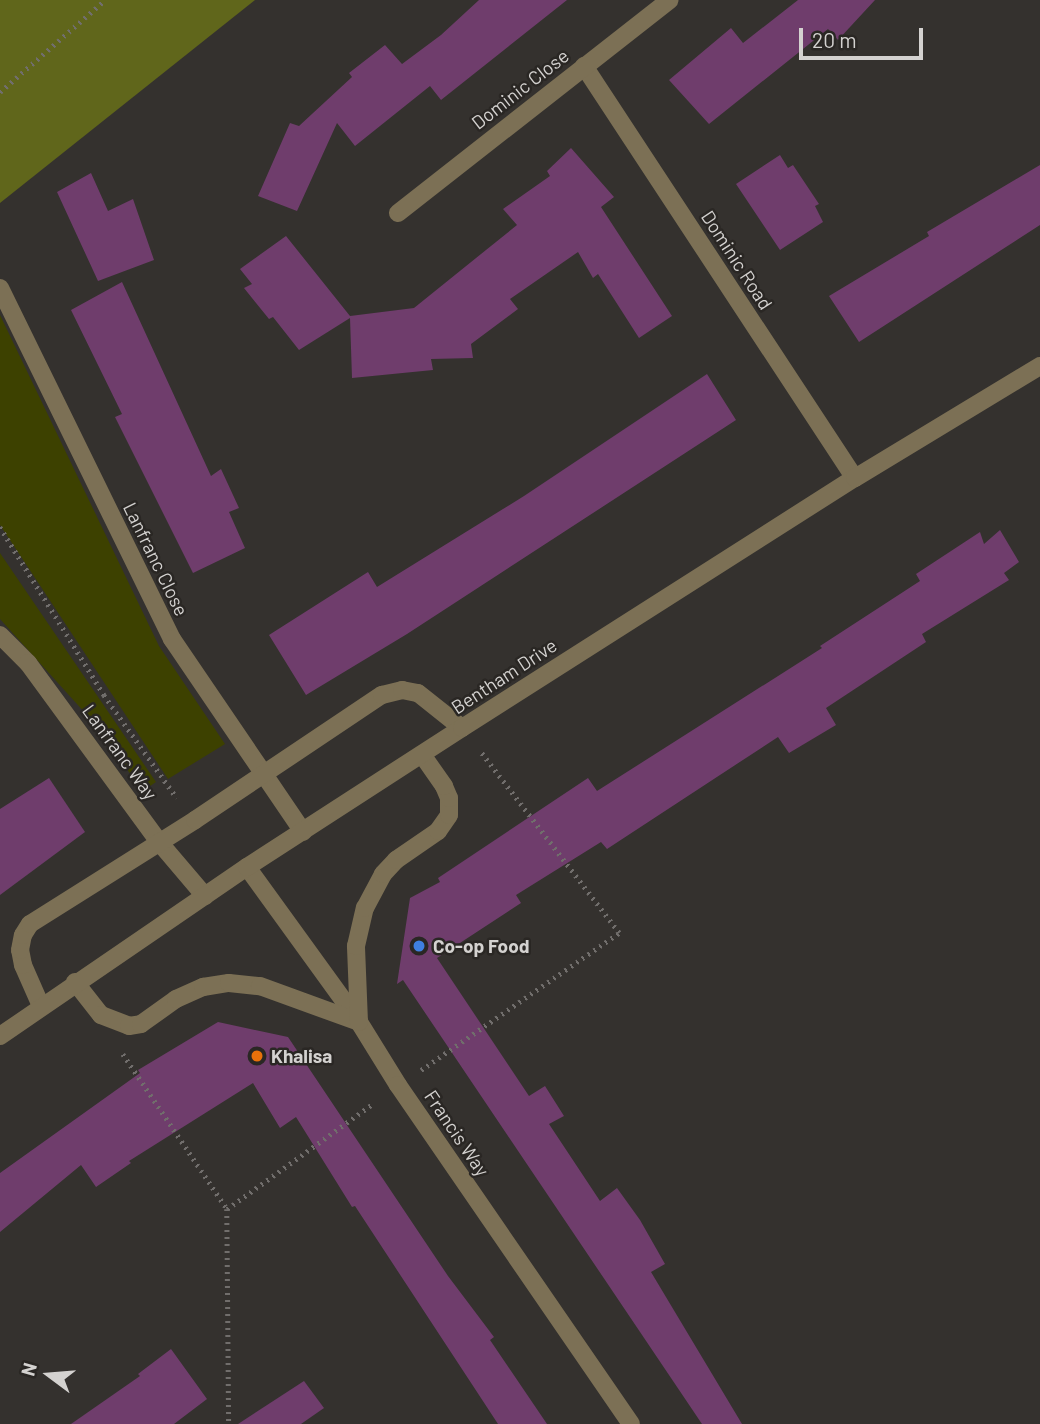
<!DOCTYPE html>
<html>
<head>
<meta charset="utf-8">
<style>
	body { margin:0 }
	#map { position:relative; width:1040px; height:1424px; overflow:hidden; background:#34312e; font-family:Barlow,sans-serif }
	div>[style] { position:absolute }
	.green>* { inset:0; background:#3d4100 }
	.forest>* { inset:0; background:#60661b }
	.building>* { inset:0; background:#6f3d6c }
	.path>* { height:4.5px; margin-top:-2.25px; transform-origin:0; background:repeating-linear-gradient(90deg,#716e6c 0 2px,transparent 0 7px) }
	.minor>* { height:18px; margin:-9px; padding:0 9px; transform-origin:9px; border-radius:9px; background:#7c7055 }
	.dots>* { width:19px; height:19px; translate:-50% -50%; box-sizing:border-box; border:4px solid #2a2724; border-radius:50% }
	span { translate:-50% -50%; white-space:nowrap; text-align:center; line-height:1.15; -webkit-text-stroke:5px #2a2724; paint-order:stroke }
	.street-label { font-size:19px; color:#d4d2d0 }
	.poi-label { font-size:19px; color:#d4d2d0; font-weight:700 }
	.left { translate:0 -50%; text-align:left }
	.north { position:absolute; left:14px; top:1340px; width:70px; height:70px; -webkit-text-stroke:5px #2a2724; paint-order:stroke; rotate:286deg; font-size:19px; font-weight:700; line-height:28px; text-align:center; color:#d4d2d0 }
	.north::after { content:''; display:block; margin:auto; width:24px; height:32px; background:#d4d2d0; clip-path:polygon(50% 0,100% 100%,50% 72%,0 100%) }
	.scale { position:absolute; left:799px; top:28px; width:124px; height:32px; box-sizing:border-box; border:4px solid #d4d2d0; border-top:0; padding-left:9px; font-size:21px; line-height:24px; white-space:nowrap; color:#d4d2d0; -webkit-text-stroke:5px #2a2724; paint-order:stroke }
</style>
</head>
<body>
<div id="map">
	<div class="green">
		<div style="clip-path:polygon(0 315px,159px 646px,225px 744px,168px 779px,0 525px)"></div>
		<div style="clip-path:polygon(0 553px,156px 782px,143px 791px,86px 714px,0 619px)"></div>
	</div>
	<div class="forest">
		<div style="clip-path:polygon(0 0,255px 0,0 203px)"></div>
	</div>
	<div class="building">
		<div style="clip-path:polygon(479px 0,567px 0,441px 100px,430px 86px,355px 146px,337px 123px,297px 211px,258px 196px,290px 123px,299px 126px,352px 77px,349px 73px,385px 45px,402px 64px,441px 35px)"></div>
		<div style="clip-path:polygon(798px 0,875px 0,838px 40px,828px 29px,709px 124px,669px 80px,731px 28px,743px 43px)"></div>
		<div style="clip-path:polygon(571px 148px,614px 197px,601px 207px,672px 316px,639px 338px,598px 274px,593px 278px,578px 252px,510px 299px,518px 309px,471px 344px,473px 358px,431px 359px,433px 370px,352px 378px,350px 318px,299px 350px,273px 317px,269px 319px,244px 288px,252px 284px,240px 269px,286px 236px,350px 316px,414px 308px,517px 225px,503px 209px,550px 176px,547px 171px)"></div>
		<div style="clip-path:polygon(780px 155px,788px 168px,793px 165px,819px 204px,815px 206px,823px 222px,780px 250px,736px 184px)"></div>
		<div style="clip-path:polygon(1040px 165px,1040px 225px,859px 342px,829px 296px,929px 236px,927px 232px)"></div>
		<div style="clip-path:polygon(91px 173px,108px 211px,133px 199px,154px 260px,98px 281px,57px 192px)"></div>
		<div style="clip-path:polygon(122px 282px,211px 476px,221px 469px,239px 508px,229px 512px,245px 548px,193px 573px,115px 417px,122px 414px,71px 310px)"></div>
		<div style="clip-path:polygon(707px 374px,736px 420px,407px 634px,306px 695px,269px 635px,368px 572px,377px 587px,524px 496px)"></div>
		<div style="clip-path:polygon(1000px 530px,1019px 562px,1004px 573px,1009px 580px,922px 634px,926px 642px,826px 708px,836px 725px,789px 753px,778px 737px,607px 849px,601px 842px,516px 895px,521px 903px,437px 958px,529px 1096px,545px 1086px,564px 1116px,549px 1124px,600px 1201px,617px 1188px,640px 1220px,665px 1264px,651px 1272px,742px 1424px,702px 1424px,403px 980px,397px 984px,410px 898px,440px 882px,438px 878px,588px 778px,597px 791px,822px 648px,820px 646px,920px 581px,916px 574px,980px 532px,984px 544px)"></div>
		<div style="clip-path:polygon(49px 778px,85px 832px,0 895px,0 809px)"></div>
		<div style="clip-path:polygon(218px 1022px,288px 1037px,448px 1276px,494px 1337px,490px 1340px,547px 1424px,498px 1424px,355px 1206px,352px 1207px,296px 1117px,280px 1128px,253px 1083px,129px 1161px,131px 1163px,96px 1187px,81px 1165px,0 1232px,0 1173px,140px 1073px,138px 1070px)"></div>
		<div style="clip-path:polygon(171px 1349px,207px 1399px,174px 1424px,71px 1424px,140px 1376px,138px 1374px)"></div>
		<div style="clip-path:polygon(304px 1381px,324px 1408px,301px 1424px,238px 1424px)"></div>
	</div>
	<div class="path">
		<div style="left:0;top:92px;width:140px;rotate:-41.2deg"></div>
		<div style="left:0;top:527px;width:198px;rotate:58.2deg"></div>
		<div style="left:104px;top:695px;width:126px;rotate:54.7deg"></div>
		<div style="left:123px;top:1054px;width:187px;rotate:56.1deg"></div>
		<div style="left:227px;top:1209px;width:215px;rotate:89.5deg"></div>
		<div style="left:421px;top:1070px;width:241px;rotate:-34.7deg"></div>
		<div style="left:619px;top:933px;width:230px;rotate:-127.4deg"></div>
		<div style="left:227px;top:1209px;width:181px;rotate:-35.8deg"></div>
	</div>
	<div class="minor">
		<div style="left:584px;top:66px;width:493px;rotate:56.7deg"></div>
		<div style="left:398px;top:213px;width:345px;rotate:-38.1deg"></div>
		<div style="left:0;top:288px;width:391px;rotate:63.9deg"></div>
		<div style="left:172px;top:639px;width:233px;rotate:55.8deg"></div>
		<div style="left:0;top:635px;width:40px;rotate:45deg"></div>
		<div style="left:28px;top:663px;width:222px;rotate:53.8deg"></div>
		<div style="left:159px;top:842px;width:71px;rotate:49.6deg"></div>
		<div style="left:247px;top:867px;width:191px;rotate:54.1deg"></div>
		<div style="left:359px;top:1022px;width:74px;rotate:58.2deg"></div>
		<div style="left:398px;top:1085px;width:411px;rotate:55.5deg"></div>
		<div style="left:75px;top:982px;width:42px;rotate:51.8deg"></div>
		<div style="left:101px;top:1015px;width:30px;rotate:21deg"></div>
		<div style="left:129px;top:1026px;width:12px;rotate:-9deg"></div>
		<div style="left:141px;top:1024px;width:43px;rotate:-35.5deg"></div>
		<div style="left:176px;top:999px;width:30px;rotate:-24deg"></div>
		<div style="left:203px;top:987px;width:26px;rotate:-9deg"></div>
		<div style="left:229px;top:983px;width:31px;rotate:6deg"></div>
		<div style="left:260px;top:986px;width:105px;rotate:20deg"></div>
		<div style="left:359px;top:1022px;width:76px;rotate:-92.3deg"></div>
		<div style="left:356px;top:946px;width:39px;rotate:-77deg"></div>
		<div style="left:365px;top:908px;width:38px;rotate:-62deg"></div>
		<div style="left:383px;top:874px;width:19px;rotate:-47deg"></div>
		<div style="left:396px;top:860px;width:51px;rotate:-34.6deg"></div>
		<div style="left:438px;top:831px;width:19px;rotate:-55deg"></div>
		<div style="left:449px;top:815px;width:17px;rotate:-90deg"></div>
		<div style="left:449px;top:798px;width:13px;rotate:-113deg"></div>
		<div style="left:444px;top:786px;width:38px;rotate:-125deg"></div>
		<div style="left:41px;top:1006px;width:45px;rotate:-113.7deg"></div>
		<div style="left:23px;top:965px;width:15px;rotate:-101deg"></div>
		<div style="left:20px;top:950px;width:15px;rotate:-79deg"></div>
		<div style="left:23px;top:935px;width:13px;rotate:-58deg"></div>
		<div style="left:30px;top:924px;width:195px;rotate:-32.2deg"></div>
		<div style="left:195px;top:820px;width:225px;rotate:-33.8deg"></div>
		<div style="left:382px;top:695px;width:21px;rotate:-14deg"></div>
		<div style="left:402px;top:690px;width:16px;rotate:11deg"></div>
		<div style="left:418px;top:693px;width:56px;rotate:38.5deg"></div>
		<div style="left:0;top:1036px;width:299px;rotate:-34.4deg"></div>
		<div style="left:247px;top:867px;width:256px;rotate:-32.9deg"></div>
		<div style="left:462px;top:728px;width:466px;rotate:-32.5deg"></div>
		<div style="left:855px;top:478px;width:216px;rotate:-31.2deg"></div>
	</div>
	<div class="dots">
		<div style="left:419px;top:946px;background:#3f7fe0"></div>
		<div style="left:257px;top:1056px;background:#e8710a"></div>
	</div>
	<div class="street-label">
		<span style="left:520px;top:89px;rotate:-38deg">Dominic Close</span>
		<span style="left:737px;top:260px;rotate:57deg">Dominic Road</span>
		<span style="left:156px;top:559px;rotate:64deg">Lanfranc Close</span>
		<span style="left:504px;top:676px;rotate:-33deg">Bentham Drive</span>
		<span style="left:120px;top:752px;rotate:54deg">Lanfranc Way</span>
		<span style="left:457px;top:1133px;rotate:56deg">Francis Way</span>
	</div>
	<div class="poi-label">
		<span class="left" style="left:433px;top:946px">Co-op Food</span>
		<span class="left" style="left:271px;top:1056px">Khalisa</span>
	</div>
	<div class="north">N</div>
	<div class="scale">20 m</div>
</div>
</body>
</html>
